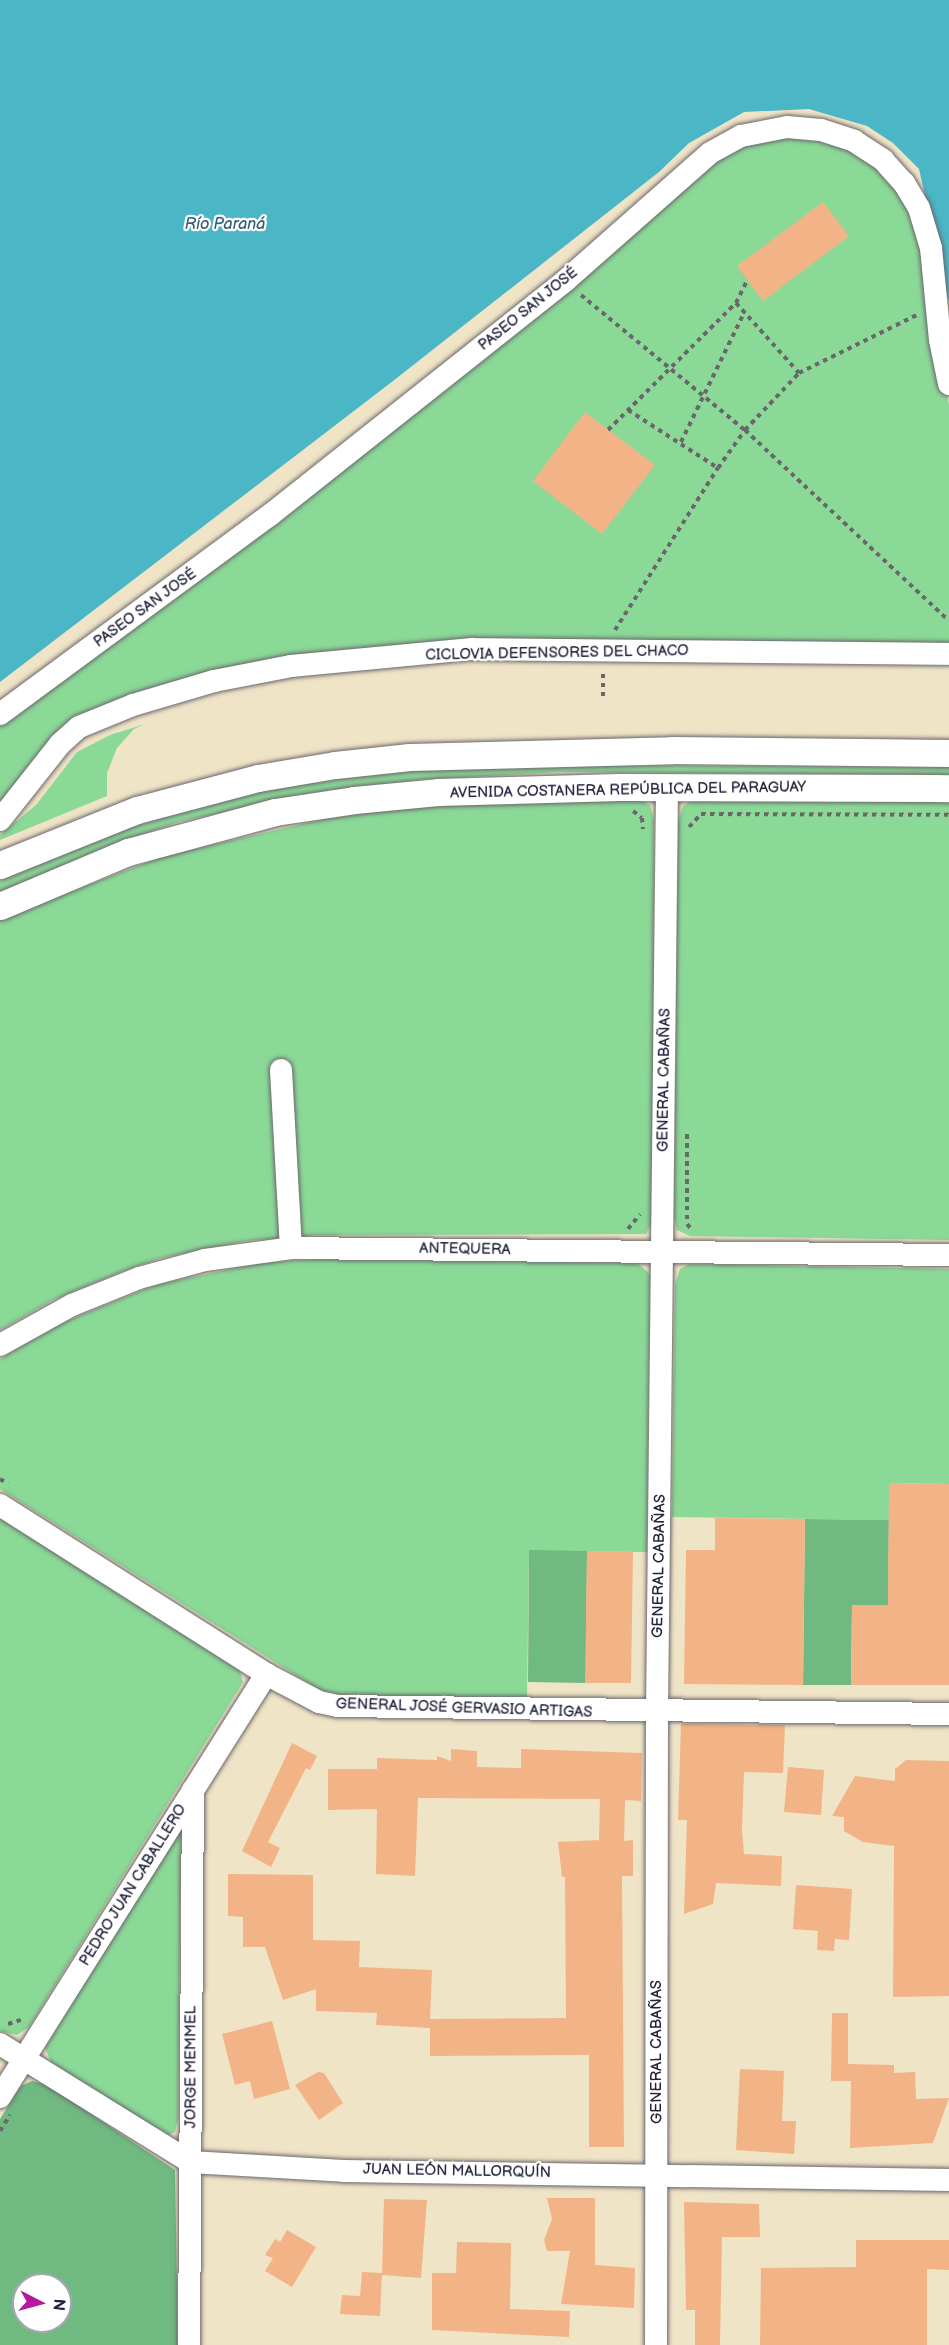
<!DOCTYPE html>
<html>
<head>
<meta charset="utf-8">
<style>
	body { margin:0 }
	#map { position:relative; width:949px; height:2345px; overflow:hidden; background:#f0e4c7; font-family:"Balsamiq Sans",sans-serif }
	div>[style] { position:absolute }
	.green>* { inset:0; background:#8bd997 }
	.forest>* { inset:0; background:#70b980 }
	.water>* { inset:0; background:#4ab6c6 }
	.building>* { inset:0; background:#f2b486 }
	.path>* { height:4px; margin-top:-2px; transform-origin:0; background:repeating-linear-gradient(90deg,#6a666c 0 4.5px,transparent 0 9px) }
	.roads { filter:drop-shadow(0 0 2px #6a666c) drop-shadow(0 0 2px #6a666c) }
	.minor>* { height:22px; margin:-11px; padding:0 11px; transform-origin:11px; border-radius:11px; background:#fff }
	.major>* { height:27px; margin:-13.5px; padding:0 13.5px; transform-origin:13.5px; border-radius:13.5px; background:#fff }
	span { translate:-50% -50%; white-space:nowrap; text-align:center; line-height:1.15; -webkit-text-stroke:4.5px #fff; paint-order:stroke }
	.street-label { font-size:15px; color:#22223b }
	.water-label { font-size:16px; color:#325d73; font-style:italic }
	.north { position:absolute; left:12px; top:2273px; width:60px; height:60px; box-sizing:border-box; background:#fff; border:2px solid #a7a7b1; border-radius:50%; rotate:96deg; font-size:16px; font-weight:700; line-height:24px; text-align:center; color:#22223b }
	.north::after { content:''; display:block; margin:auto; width:21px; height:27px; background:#b5179e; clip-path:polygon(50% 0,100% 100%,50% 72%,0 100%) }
</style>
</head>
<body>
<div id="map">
	<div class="green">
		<div style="clip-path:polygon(767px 135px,837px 142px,887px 173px,918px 223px,949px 405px,949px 645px,548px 641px,127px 701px,0 806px,0 722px,713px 158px)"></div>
		<div style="clip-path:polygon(145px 724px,134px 729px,117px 748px,107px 773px,107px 796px,0 840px,0 835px,36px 805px,77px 752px,110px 735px)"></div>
		<div style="clip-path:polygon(562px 765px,949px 767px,949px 775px,560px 772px,427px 779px,318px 792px,178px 822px,107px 847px,0 893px,0 881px,100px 837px,226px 798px,298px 784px,425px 769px)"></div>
		<div style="clip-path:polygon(636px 798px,650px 805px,654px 820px,653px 1220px,646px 1234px,316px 1235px,245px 1241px,161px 1258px,123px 1271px,53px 1300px,0 1330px,0 919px,164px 856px,324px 819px,417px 806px)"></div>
		<div style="clip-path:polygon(697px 798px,949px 799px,949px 1240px,690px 1236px,677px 1230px,674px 1218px,678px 823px,683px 806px)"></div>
		<div style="clip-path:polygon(326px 1259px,637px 1263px,650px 1274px,647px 1552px,529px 1551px,527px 1700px,342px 1695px,321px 1691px,0 1489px,0 1359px,64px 1322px,158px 1284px,266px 1262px)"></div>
		<div style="clip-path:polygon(690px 1264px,949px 1269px,949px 1484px,890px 1483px,889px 1520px,672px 1517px,675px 1284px,680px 1269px)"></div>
		<div style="clip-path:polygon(0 1518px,239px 1668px,243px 1682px,29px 2027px,17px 2035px,0 2031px)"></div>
		<div style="clip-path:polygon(181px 1824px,178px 2119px,175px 2132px,166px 2136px,51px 2062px,45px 2048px)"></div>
	</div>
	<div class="forest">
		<div style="clip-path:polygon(805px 1519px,889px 1520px,888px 1605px,852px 1605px,851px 1685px,803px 1685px)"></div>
		<div style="clip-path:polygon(529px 1550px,587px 1551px,586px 1683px,528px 1682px)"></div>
		<div style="clip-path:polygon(evenodd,32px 2081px,47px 2085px,175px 2170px,178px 2345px,0 2345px,0 2119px,21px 2086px,32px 2081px,24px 2285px,60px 2285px,60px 2321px,24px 2321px,24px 2285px)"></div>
	</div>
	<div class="water">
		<div style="clip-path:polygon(0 0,949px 0,949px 302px,919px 169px,893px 143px,867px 126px,809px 109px,744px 112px,689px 143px,659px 172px,393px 381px,0 682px)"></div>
	</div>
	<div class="building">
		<div style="clip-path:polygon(823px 202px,849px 236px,763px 301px,737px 266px)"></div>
		<div style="clip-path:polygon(585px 412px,655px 465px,602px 534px,533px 481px)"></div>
		<div style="clip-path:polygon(889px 1483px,949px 1484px,949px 1685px,851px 1685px,852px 1605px,888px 1605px)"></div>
		<div style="clip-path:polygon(715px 1518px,805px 1519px,803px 1685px,684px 1684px,686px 1550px,715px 1550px)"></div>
		<div style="clip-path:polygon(587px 1551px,633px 1552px,631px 1683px,585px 1683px)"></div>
		<div style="clip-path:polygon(681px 1724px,785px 1725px,783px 1773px,744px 1772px,742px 1829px,744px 1854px,782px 1856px,781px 1886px,716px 1883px,713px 1904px,684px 1914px,687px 1820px,678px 1820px)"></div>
		<div style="clip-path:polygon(292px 1743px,317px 1756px,310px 1770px,306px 1768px,268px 1842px,280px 1848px,271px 1867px,242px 1851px)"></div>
		<div style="clip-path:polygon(451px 1749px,477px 1751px,477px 1767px,521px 1768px,521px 1749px,642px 1753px,641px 1801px,625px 1800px,624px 1841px,633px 1840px,633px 1876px,622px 1876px,624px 2147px,589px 2147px,589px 2055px,430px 2056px,430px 2028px,376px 2025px,377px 2013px,316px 2011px,316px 1989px,283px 2000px,265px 1947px,243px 1947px,243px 1917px,228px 1916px,228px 1874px,313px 1875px,313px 1940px,360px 1941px,359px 1967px,432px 1970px,430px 2019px,566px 2018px,565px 1877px,562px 1877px,558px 1842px,599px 1840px,600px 1799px,418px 1798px,415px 1876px,376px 1874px,377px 1809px,328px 1810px,328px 1769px,377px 1769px,377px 1758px,437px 1760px,437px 1756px,451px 1761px)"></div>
		<div style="clip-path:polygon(906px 1760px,949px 1761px,949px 1996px,893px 1997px,894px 1846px,863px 1842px,844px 1831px,844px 1817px,832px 1816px,855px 1776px,895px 1781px,895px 1769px)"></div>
		<div style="clip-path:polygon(788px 1767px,824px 1770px,821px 1815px,784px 1812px)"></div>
		<div style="clip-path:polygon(796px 1885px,852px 1889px,849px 1940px,835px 1939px,834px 1951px,817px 1950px,818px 1931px,793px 1929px)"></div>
		<div style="clip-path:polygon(832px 2013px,848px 2013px,848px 2064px,894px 2065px,894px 2073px,915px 2072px,916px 2099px,949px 2098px,933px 2143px,850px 2148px,851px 2081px,831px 2081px)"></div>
		<div style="clip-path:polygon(272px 2021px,290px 2089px,254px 2099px,250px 2081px,235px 2085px,222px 2034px)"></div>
		<div style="clip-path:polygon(740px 2069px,784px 2071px,782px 2121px,796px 2121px,794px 2154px,736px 2150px)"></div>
		<div style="clip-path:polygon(318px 2072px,324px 2073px,343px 2103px,319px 2120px,295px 2085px)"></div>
		<div style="clip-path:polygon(547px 2198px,595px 2198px,595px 2265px,635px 2268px,634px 2308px,561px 2304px,570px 2251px,547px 2251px,544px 2240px,552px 2219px)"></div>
		<div style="clip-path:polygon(384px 2199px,427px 2200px,421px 2278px,382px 2275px)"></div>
		<div style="clip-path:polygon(684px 2202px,759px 2204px,760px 2237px,722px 2237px,720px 2345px,695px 2345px,695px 2310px,686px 2310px)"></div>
		<div style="clip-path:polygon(287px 2230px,316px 2247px,292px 2287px,265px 2271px,273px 2258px,265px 2255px,275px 2239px,280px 2242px)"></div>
		<div style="clip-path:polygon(856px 2240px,949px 2240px,949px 2270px,927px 2269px,927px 2345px,760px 2345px,761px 2268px,856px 2267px)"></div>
		<div style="clip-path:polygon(457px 2242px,511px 2243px,510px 2309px,570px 2311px,569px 2337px,432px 2330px,432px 2273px,456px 2273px)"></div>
		<div style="clip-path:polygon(362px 2272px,382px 2273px,380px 2316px,340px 2314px,342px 2295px,360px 2296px)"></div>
	</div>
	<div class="path">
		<div style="left:581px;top:295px;width:212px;rotate:39.5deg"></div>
		<div style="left:745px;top:430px;width:279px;rotate:43.1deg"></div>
		<div style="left:736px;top:303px;width:94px;rotate:48deg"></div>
		<div style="left:628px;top:410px;width:107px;rotate:32.8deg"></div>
		<div style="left:608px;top:430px;width:180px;rotate:-44.8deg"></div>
		<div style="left:736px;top:303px;width:25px;rotate:-64deg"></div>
		<div style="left:681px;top:442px;width:144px;rotate:-64deg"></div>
		<div style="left:615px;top:630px;width:192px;rotate:-57.6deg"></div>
		<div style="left:718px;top:468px;width:47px;rotate:-54.6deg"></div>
		<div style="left:745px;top:430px;width:79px;rotate:-46.5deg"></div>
		<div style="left:799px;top:373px;width:131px;rotate:-26.2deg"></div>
		<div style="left:603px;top:696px;width:26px;rotate:-90deg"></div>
		<div style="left:633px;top:811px;width:11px;rotate:38deg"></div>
		<div style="left:642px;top:818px;width:11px;rotate:85deg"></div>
		<div style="left:689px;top:827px;width:18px;rotate:-47deg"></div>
		<div style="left:701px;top:814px;width:248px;rotate:0.2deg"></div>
		<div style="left:687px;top:1134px;width:90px;rotate:90deg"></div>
		<div style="left:687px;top:1224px;width:8px;rotate:50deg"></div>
		<div style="left:628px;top:1229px;width:19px;rotate:-51deg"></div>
		<div style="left:0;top:1479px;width:9px;rotate:32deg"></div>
		<div style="left:8px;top:2024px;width:16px;rotate:-18deg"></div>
		<div style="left:0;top:2131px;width:19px;rotate:-58deg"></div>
	</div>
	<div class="roads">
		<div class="minor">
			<div style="left:0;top:714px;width:335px;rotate:-36.4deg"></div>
			<div style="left:270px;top:515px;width:377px;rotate:-38.4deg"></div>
			<div style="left:565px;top:281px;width:193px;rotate:-41.4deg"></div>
			<div style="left:710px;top:153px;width:35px;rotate:-29deg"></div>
			<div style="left:741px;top:136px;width:47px;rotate:-11.1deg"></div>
			<div style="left:787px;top:127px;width:34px;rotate:5deg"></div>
			<div style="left:821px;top:130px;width:35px;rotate:18deg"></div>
			<div style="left:854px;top:141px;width:35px;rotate:33deg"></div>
			<div style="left:883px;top:160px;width:31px;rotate:48deg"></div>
			<div style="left:904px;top:183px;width:29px;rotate:59deg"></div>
			<div style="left:919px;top:208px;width:42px;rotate:73.3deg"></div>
			<div style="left:931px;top:248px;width:92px;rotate:84.4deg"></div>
			<div style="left:940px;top:340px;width:45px;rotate:78.4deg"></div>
			<div style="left:0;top:820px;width:97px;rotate:-51.7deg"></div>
			<div style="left:60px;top:744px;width:25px;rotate:-42deg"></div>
			<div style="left:79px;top:727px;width:58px;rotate:-22.2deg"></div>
			<div style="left:133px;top:705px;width:84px;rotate:-16.5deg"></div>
			<div style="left:214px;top:681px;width:78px;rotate:-11deg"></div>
			<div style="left:291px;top:666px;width:182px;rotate:-5.4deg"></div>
			<div style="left:472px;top:649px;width:477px;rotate:0.6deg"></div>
			<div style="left:281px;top:1070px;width:178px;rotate:86.8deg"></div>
			<div style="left:0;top:1345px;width:82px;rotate:-29.1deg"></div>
			<div style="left:72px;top:1305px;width:72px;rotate:-21.9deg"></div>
			<div style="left:139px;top:1278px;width:68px;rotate:-15.3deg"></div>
			<div style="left:205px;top:1260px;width:87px;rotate:-7.9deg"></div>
			<div style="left:291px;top:1248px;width:658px;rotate:0.61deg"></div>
			<div style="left:0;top:1505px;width:315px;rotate:32.4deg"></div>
			<div style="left:266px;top:1674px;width:60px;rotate:27.8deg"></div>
			<div style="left:319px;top:1702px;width:19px;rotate:12deg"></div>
			<div style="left:338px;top:1706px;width:611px;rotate:0.75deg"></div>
			<div style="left:0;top:2044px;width:224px;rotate:31.8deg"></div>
			<div style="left:190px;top:2162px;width:154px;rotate:3.3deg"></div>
			<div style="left:344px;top:2171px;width:605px;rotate:0.85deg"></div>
			<div style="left:0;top:2097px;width:500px;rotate:-57.8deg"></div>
			<div style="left:189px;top:2345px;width:555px;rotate:-89.59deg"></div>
			<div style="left:656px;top:2345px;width:633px;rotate:-89.91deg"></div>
			<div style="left:657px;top:1712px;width:925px;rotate:-89.38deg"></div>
		</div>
		<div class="major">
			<div style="left:0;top:865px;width:148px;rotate:-21.9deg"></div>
			<div style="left:137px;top:810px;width:125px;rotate:-14.8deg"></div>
			<div style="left:258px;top:778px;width:78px;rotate:-9.6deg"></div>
			<div style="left:335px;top:765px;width:75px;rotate:-6.1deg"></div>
			<div style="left:410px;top:757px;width:262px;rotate:-1.5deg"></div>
			<div style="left:672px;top:750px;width:277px;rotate:0.6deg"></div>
			<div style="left:0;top:906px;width:139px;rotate:-22.9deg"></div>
			<div style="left:128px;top:852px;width:152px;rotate:-15.2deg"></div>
			<div style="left:275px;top:812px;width:80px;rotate:-8.6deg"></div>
			<div style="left:354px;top:800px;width:84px;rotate:-5.4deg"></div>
			<div style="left:438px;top:792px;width:181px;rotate:-1.6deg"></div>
			<div style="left:619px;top:787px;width:330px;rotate:0.2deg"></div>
		</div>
	</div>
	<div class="street-label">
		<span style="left:528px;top:309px;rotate:-39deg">PASEO SAN JOSÉ</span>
		<span style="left:145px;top:608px;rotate:-36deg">PASEO SAN JOSÉ</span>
		<span style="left:557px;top:653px;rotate:-1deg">CICLOVIA DEFENSORES DEL CHACO</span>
		<span style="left:628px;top:790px;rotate:-1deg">AVENIDA COSTANERA REPÚBLICA DEL PARAGUAY</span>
		<span style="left:664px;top:1080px;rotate:-89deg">GENERAL CABAÑAS</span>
		<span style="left:465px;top:1249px;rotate:1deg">ANTEQUERA</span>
		<span style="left:659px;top:1566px;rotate:-89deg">GENERAL CABAÑAS</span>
		<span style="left:464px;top:1708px;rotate:2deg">GENERAL JOSÉ GERVASIO ARTIGAS</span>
		<span style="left:133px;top:1885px;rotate:-58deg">PEDRO JUAN CABALLERO</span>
		<span style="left:657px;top:2052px;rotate:-90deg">GENERAL CABAÑAS</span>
		<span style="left:191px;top:2067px;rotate:-90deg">JORGE MEMMEL</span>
		<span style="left:457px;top:2171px;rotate:1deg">JUAN LEÓN MALLORQUÍN</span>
	</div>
	<div class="water-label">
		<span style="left:225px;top:225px">Río Paraná</span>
	</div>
	<div class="north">N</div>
</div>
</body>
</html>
